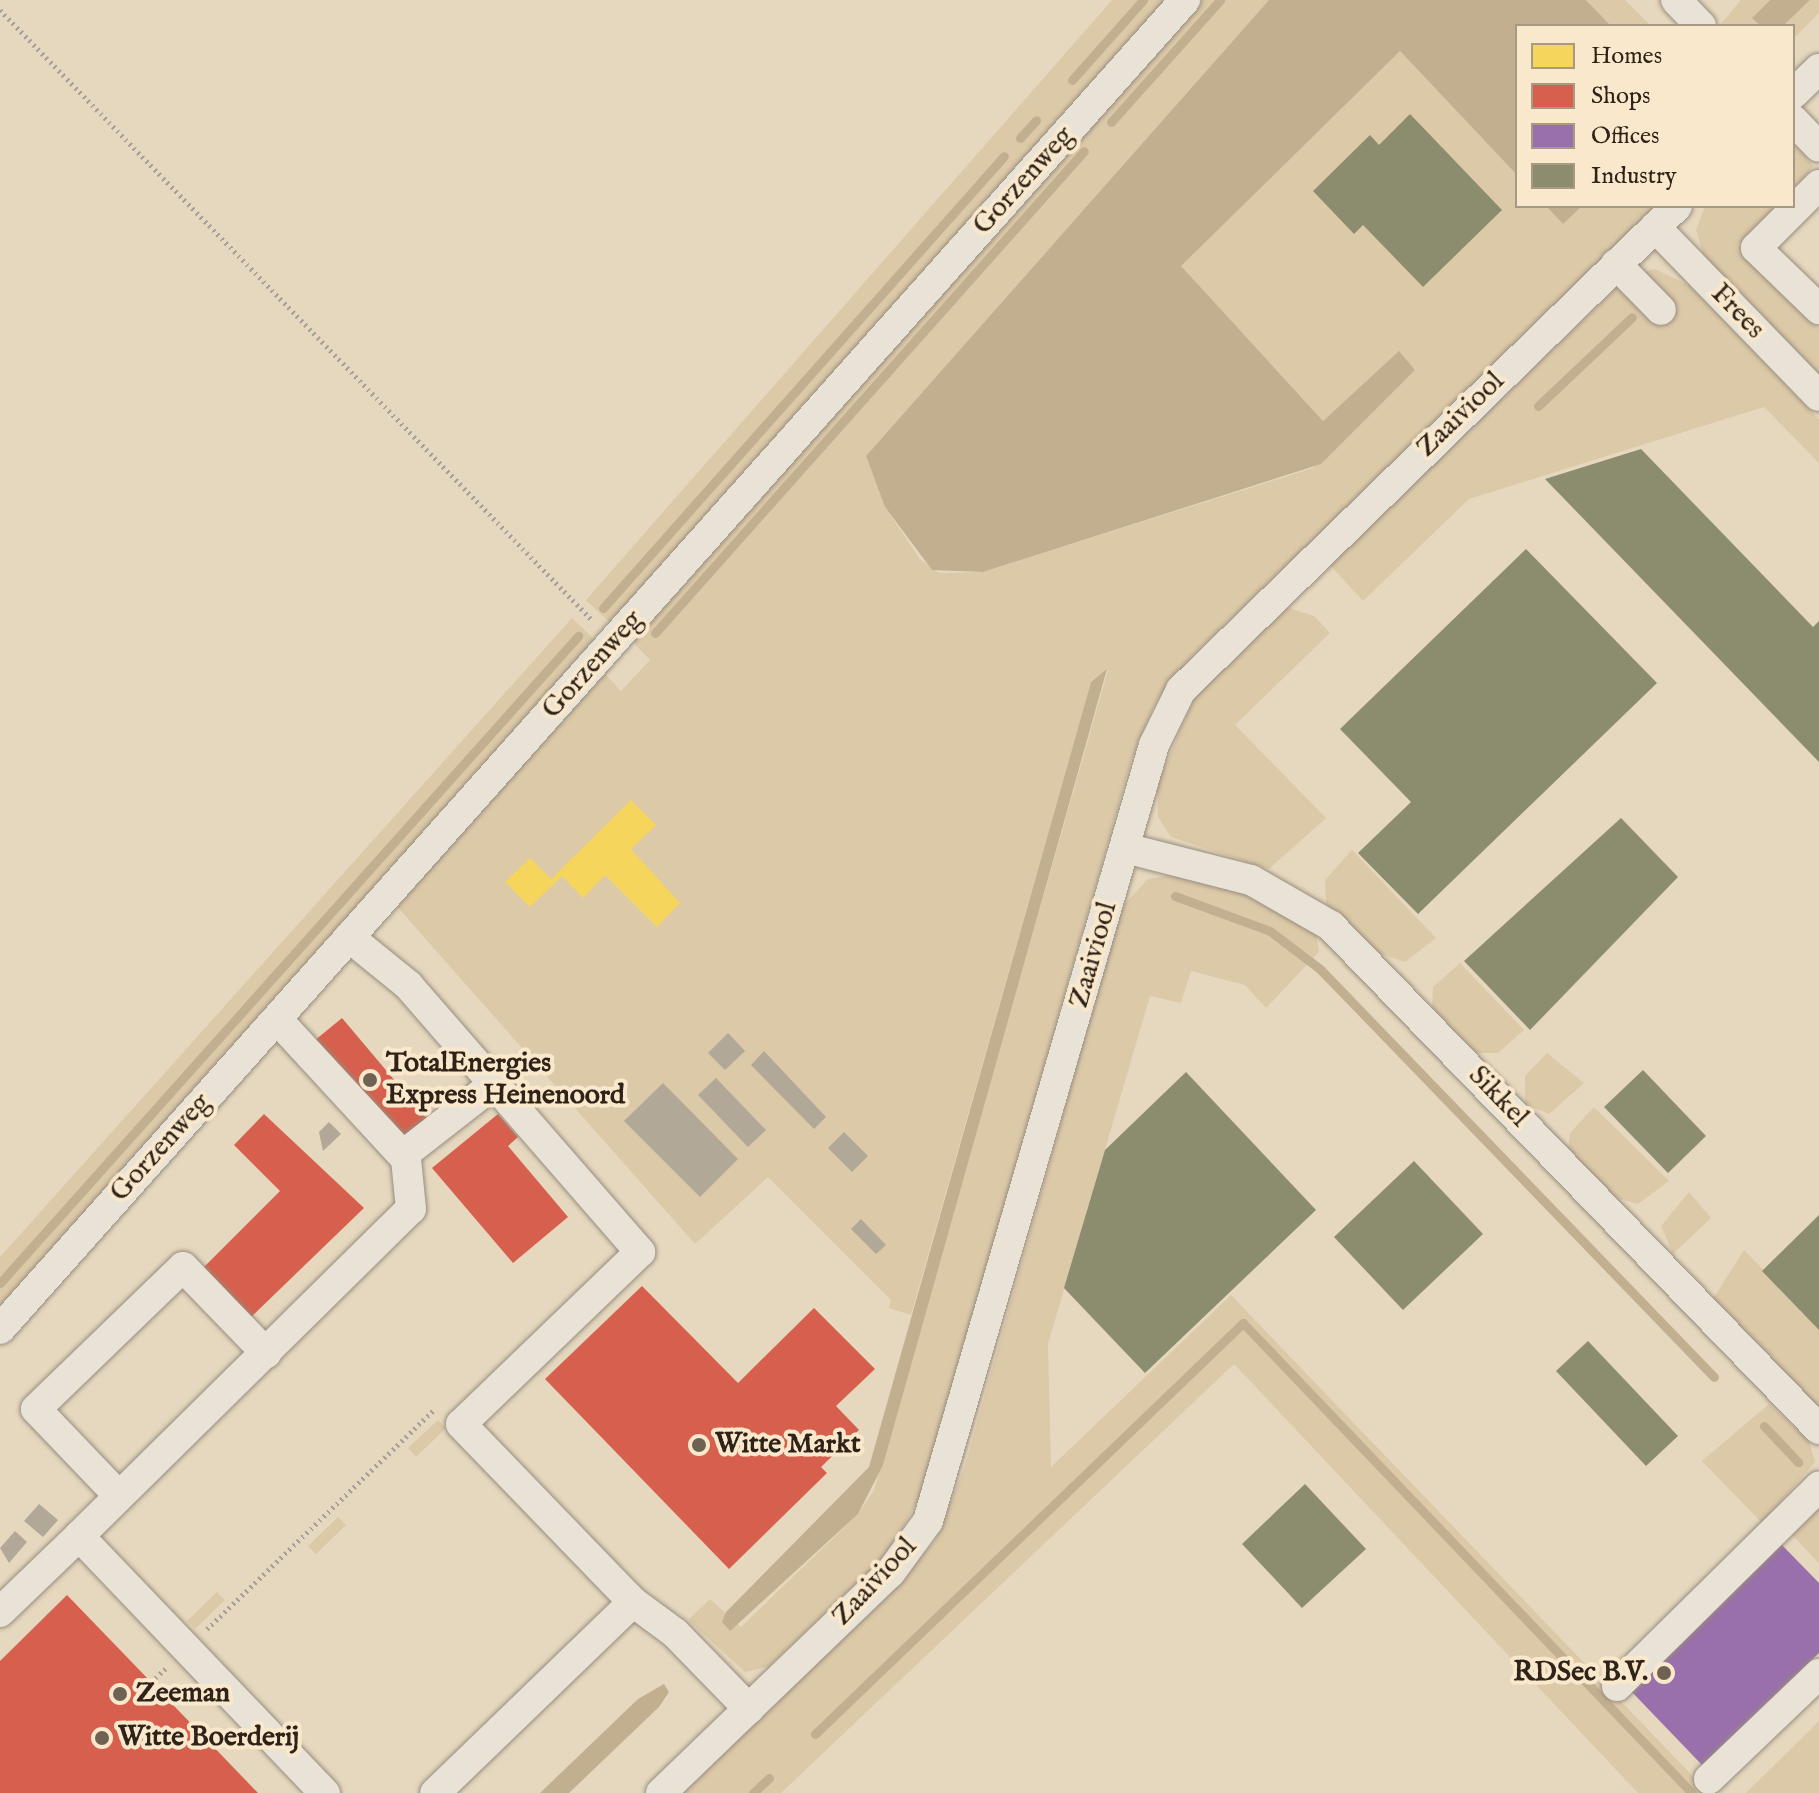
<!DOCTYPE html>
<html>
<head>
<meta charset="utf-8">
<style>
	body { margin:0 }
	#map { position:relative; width:1819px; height:1793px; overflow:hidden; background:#e6d8bf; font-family:"IM FELL English",serif }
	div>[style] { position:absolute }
	.green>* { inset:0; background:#dcc9a8 }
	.water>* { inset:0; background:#c2af90 }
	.homes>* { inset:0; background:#f6d55c }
	.shops>* { inset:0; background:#d6604d }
	.offices>* { inset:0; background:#9970ab }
	.industry>* { inset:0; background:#8c8c6e }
	.stream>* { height:9px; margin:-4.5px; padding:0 4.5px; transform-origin:4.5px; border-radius:4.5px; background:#c2af90 }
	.building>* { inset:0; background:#b2a897 }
	.path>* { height:5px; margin-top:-2.5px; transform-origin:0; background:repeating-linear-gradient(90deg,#a7a197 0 2px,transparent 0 6px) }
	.roads { filter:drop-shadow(0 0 2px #978d7e) drop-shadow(0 0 2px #978d7e) }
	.minor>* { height:30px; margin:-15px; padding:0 15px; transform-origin:15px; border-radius:15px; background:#e9e2d6 }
	.dots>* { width:22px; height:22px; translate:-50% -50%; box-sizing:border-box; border:4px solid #f9e8cb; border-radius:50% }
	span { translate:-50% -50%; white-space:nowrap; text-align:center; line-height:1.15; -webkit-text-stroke:8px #f9e8cb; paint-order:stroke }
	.street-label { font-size:28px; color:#2f2319 }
	.poi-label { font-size:28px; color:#2f2319; font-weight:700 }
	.left { translate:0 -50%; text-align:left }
	.right { translate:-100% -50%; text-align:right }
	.legend { position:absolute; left:1515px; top:24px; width:280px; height:184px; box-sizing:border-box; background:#f9e8cb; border:2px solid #a89984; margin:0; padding:10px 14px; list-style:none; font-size:24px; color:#2f2319 }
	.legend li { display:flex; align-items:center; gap:16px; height:40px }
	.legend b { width:40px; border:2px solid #a89984 }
</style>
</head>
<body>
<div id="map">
	<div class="green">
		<div style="clip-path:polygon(1112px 0,1168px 0,611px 624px,586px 600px)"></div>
		<div style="clip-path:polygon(1201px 0,1269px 0,866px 456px,885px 507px,920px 559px,939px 573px,983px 572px,1313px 468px,1415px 370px,1398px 352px,1323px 421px,1180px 266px,1400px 51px,1517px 175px,1517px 206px,1546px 206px,1563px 224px,1582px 206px,1658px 206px,1192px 656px,1155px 703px,1132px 758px,922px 1493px,889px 1552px,768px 1667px,745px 1672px,688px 1620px,710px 1599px,741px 1627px,858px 1514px,874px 1490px,1108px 670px,1091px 682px,911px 1315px,889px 1308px,891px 1300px,768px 1177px,695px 1244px,393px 902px,601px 670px,621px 691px,650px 660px,631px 640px)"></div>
		<div style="clip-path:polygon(1586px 0,1625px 0,1651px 26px,1611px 26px)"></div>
		<div style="clip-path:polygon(1741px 0,1770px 0,1753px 17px,1761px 26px,1719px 26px)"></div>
		<div style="clip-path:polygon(1810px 0,1819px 0,1819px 13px,1793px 39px,1793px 26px,1783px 26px)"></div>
		<div style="clip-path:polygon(1793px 142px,1813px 166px,1793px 190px)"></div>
		<div style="clip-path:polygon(1705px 206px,1777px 206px,1738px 245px,1819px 329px,1819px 380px,1704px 258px,1696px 230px)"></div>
		<div style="clip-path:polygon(1655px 269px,1690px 286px,1819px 419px,1819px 463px,1764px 407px,1469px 499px,1363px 601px,1330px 565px,1629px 276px)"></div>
		<div style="clip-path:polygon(1286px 607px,1314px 616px,1330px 633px,1235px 725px,1326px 818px,1269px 869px,1171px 837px,1158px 817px,1157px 786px,1194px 698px)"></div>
		<div style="clip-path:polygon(572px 618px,597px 642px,0 1309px,0 1257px)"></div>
		<div style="clip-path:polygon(1352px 850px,1436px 938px,1405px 962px,1380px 954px,1326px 904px,1325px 880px)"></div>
		<div style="clip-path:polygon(1178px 874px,1243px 891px,1316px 934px,1319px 952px,1266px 1008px,1245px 985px,1191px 971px,1181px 1003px,1150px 996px,1048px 1344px,1051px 1467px,1231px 1295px,1709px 1793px,1638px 1793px,1234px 1364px,781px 1793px,684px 1793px,935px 1542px,965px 1466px,1121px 908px,1148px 879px)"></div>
		<div style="clip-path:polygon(1460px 963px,1524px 1030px,1498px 1053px,1476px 1053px,1432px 1011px,1433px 987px)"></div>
		<div style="clip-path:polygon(1547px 1053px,1584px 1083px,1549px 1114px,1525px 1104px,1525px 1076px)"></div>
		<div style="clip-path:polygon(1594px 1107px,1669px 1181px,1638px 1204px,1613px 1197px,1568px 1150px,1570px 1133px)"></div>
		<div style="clip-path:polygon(1689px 1192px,1711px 1218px,1673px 1254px,1661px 1226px)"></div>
		<div style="clip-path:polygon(1744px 1250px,1819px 1327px,1819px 1407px,1713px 1299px)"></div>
		<div style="clip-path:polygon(1769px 1404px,1809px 1441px,1815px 1462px,1762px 1523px,1702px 1461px)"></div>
		<div style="clip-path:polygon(438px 1420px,446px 1428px,416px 1457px,408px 1448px)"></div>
		<div style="clip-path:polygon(1819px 1508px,1819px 1563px,1792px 1535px)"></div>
		<div style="clip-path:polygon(338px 1517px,346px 1525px,316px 1554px,308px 1546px)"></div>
		<div style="clip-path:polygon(217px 1592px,225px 1600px,195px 1629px,187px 1621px)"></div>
		<div style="clip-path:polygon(1819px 1721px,1819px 1793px,1746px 1793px)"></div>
	</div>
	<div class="water">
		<div style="clip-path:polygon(1269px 0,1586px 0,1611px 26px,1517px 26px,1517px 175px,1400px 51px,1181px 266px,1323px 421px,1399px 351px,1415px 370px,1321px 464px,983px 572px,932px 570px,885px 507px,866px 456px)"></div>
		<div style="clip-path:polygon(1770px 0,1810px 0,1783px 26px,1761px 26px,1752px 18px)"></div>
		<div style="clip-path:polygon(1546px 206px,1582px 206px,1563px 224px)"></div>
		<div style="clip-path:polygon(1107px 669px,883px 1465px,858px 1514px,730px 1631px,722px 1622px,726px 1612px,869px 1467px,1091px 682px)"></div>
		<div style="clip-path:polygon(664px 1684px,669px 1692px,659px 1707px,569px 1793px,540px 1793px,638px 1699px)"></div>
	</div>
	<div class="homes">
		<div style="clip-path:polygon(631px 800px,656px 825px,631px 849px,680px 903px,657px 927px,605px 875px,583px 898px,562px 876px,530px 907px,505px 882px,530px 858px,551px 879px)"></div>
	</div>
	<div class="shops">
		<div style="clip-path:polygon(342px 1018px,428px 1120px,400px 1144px,314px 1041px)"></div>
		<div style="clip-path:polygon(264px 1114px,364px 1208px,250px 1318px,202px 1269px,280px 1191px,234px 1145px)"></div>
		<div style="clip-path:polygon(498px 1114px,518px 1137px,508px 1146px,568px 1217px,513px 1263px,432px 1168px)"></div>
		<div style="clip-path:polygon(642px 1286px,738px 1383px,814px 1308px,875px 1369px,836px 1406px,859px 1430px,821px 1467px,827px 1473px,729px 1569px,545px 1379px)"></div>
		<div style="clip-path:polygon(67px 1595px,151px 1682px,258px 1793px,0 1793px,0 1661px)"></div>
	</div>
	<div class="offices">
		<div style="clip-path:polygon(1781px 1544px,1819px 1583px,1819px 1653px,1702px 1765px,1630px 1690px)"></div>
	</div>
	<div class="industry">
		<div style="clip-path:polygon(1410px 114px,1502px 210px,1423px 287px,1363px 225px,1354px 234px,1313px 191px,1370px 135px,1379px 145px)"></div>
		<div style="clip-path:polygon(1641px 449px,1813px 627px,1819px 621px,1819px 762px,1545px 479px)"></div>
		<div style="clip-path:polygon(1526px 549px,1657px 683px,1418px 914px,1358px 853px,1411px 802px,1340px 729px)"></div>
		<div style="clip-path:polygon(1621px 818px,1678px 877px,1530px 1030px,1464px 961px)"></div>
		<div style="clip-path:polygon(1643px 1070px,1706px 1136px,1668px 1173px,1604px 1107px)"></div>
		<div style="clip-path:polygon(1186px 1072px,1316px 1210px,1145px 1373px,1064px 1288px,1105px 1150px)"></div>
		<div style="clip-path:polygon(1414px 1161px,1483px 1234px,1403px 1310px,1334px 1237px)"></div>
		<div style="clip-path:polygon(1819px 1215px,1819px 1330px,1762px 1271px)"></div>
		<div style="clip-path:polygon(1588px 1341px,1678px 1436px,1646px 1466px,1556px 1371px)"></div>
		<div style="clip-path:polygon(1305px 1484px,1366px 1549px,1302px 1608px,1242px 1544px)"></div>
	</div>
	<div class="stream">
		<div style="left:1072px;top:80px;width:107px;rotate:-48.4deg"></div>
		<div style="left:1111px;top:122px;width:164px;rotate:-48.2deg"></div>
		<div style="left:1020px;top:138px;width:24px;rotate:-48deg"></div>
		<div style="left:1538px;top:406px;width:129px;rotate:-43.4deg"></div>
		<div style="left:603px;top:608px;width:604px;rotate:-48.42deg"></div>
		<div style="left:655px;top:633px;width:645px;rotate:-48.33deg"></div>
		<div style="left:1175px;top:896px;width:101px;rotate:20.2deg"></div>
		<div style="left:1270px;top:931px;width:63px;rotate:37.2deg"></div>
		<div style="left:1320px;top:969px;width:567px;rotate:46deg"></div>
		<div style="left:0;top:1283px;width:868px;rotate:-48.22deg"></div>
		<div style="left:1764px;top:1426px;width:50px;rotate:46.6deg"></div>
		<div style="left:815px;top:1734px;width:593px;rotate:-43.84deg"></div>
		<div style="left:1243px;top:1323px;width:650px;rotate:46.31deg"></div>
		<div style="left:753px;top:1793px;width:22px;rotate:-43deg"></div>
	</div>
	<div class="building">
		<div style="clip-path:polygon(728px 1033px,745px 1051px,725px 1070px,708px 1053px)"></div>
		<div style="clip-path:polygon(764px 1051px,826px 1117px,814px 1129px,751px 1065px)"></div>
		<div style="clip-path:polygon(716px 1078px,766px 1130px,748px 1147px,698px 1095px)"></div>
		<div style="clip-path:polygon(663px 1083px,738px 1159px,700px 1197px,624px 1121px)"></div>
		<div style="clip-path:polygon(329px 1122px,341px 1134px,323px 1151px,319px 1132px)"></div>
		<div style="clip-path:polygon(844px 1132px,868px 1156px,852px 1172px,828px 1148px)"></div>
		<div style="clip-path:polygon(861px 1219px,886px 1245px,876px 1254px,851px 1229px)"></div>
		<div style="clip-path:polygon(39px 1504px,58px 1520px,43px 1537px,24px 1521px)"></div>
		<div style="clip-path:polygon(15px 1531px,27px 1542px,9px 1563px,0 1548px)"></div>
	</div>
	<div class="path">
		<div style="left:0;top:10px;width:850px;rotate:45.86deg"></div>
		<div style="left:207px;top:1629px;width:318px;rotate:-44deg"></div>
		<div style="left:151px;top:1682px;width:23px;rotate:-43deg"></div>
	</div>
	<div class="roads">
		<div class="minor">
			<div style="left:1676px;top:0;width:36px;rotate:46deg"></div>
			<div style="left:1793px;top:94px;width:36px;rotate:-44deg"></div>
			<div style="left:1793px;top:120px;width:37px;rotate:46deg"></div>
			<div style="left:1819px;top:185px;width:89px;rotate:135deg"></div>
			<div style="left:1756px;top:248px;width:88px;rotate:44.1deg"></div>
			<div style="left:1655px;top:227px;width:235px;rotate:45.9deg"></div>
			<div style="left:1616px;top:264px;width:64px;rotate:45.6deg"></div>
			<div style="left:1125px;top:848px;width:130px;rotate:14.3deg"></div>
			<div style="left:1251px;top:880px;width:92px;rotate:29.9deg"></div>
			<div style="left:1331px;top:926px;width:701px;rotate:45.87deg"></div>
			<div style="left:349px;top:937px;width:76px;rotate:39.1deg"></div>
			<div style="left:408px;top:985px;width:354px;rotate:49deg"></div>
			<div style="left:640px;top:1252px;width:248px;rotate:136.1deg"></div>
			<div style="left:461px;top:1424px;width:248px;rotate:46deg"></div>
			<div style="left:633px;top:1602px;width:275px;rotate:136deg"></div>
			<div style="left:403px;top:1155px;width:117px;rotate:-38deg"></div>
			<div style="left:0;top:1329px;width:1781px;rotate:-48.28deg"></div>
			<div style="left:119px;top:1496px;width:120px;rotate:-133.7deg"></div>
			<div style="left:36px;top:1409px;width:204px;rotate:-44deg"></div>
			<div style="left:183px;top:1267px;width:120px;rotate:46deg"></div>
			<div style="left:79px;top:1536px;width:466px;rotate:-44.6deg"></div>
			<div style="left:411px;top:1209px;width:50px;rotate:-95.7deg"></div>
			<div style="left:406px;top:1159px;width:190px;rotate:-132.7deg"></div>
			<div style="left:633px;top:1602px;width:52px;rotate:36.4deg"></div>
			<div style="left:675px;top:1633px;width:106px;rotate:45.8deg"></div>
			<div style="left:0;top:1612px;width:110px;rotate:-43.9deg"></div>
			<div style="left:79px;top:1536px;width:356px;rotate:46.3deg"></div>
			<div style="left:1617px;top:1686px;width:284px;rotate:-44.6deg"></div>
			<div style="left:1709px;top:1779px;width:152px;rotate:-43.7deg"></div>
			<div style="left:661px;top:1793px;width:318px;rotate:-43.9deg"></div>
			<div style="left:890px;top:1573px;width:64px;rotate:-53.8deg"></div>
			<div style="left:928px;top:1521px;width:808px;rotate:-73.76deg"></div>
			<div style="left:1154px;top:745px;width:61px;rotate:-63.9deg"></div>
			<div style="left:1181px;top:690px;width:693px;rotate:-44.3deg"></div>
		</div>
	</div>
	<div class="dots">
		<div style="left:370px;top:1080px;background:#6f6253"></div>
		<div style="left:699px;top:1445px;background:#6f6253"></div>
		<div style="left:1664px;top:1673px;background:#6f6253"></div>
		<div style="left:120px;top:1694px;background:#6f6253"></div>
		<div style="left:102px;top:1738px;background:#6f6253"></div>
	</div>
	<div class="street-label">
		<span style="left:1024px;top:181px;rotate:-48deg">Gorzenweg</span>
		<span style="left:1737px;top:312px;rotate:46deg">Frees</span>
		<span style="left:1461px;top:415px;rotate:-44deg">Zaaiviool</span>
		<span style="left:593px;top:665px;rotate:-48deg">Gorzenweg</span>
		<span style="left:1094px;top:955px;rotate:-74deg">Zaaiviool</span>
		<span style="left:1498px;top:1097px;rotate:46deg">Sikkel</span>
		<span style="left:161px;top:1148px;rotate:-48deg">Gorzenweg</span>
		<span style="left:875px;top:1582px;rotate:-47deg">Zaaiviool</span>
	</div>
	<div class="poi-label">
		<span class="left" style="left:386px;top:1080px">TotalEnergies<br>Express Heinenoord</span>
		<span class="left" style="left:715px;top:1445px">Witte Markt</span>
		<span class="right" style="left:1648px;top:1673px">RDSec B.V.</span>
		<span class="left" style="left:136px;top:1694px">Zeeman</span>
		<span class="left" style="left:118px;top:1738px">Witte Boerderij</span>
	</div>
	<ul class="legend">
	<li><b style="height:22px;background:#f6d55c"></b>Homes</li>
	<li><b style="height:22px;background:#d6604d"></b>Shops</li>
	<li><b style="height:22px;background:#9970ab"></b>Offices</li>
	<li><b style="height:22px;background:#8c8c6e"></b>Industry</li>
	</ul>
</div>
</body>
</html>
